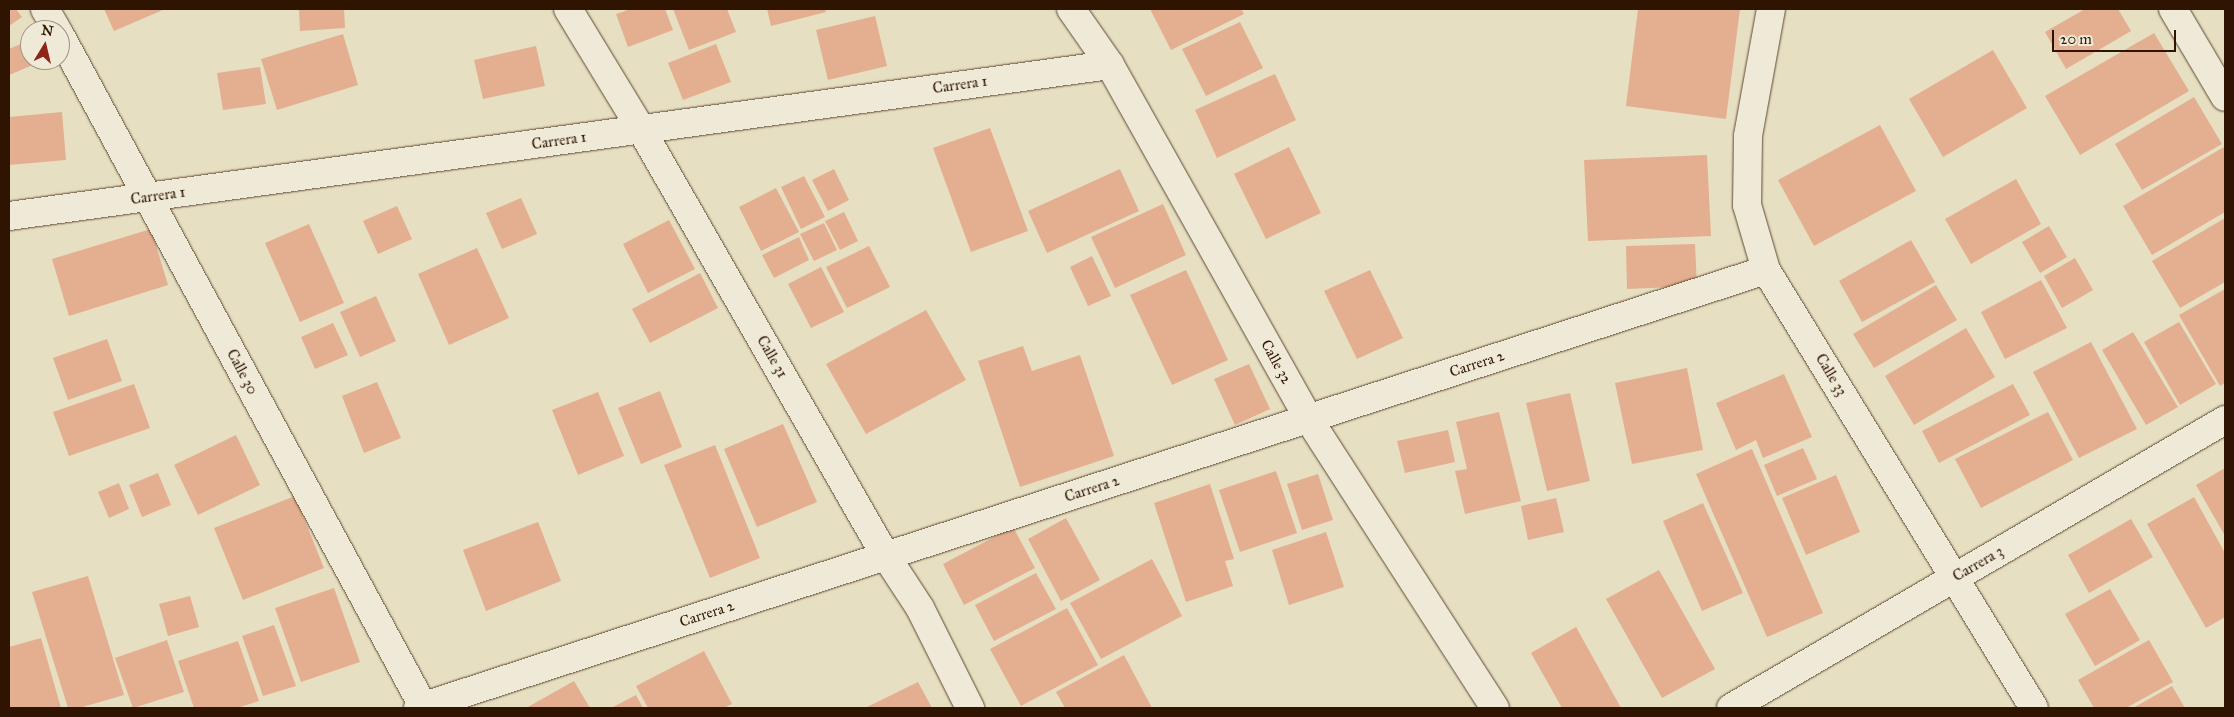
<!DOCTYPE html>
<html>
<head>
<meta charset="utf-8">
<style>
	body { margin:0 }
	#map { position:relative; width:2234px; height:717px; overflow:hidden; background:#e7dfc1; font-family:"IM FELL Great Primer",serif }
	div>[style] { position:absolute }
	.building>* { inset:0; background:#e3af90 }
	.roads { filter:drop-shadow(0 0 1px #5e4732) drop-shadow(0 0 1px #5e4732) }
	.minor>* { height:28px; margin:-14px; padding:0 14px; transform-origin:14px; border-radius:14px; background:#efead7 }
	span { translate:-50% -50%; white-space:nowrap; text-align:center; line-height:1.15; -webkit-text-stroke:5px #efead7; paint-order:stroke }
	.street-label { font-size:15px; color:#301402 }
	.frame { position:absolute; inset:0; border:10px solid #301402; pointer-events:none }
	.north { position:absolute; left:20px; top:20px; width:50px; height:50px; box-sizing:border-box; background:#efead7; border:1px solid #a39482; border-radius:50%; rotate:9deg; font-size:14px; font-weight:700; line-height:20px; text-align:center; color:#301402 }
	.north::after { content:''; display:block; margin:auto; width:18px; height:22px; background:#8f2418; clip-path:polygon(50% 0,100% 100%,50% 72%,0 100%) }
	.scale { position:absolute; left:2052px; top:30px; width:124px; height:22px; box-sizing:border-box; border:2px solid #301402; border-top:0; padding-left:6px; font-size:15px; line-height:18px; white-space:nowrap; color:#301402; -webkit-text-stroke:4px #efead7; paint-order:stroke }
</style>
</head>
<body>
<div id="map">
	<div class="building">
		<div style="clip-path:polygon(9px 9px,16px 9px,22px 17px,9px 26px)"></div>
		<div style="clip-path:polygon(104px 9px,165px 9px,114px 31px)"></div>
		<div style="clip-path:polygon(299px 9px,344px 9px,345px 28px,300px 31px)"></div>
		<div style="clip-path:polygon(631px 9px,665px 9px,673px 30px,628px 47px,616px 14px)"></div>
		<div style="clip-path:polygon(673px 9px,727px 9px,736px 32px,689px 50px)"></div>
		<div style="clip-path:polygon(767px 9px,825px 9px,826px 12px,771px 26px)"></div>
		<div style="clip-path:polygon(1150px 9px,1241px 9px,1244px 14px,1171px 50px)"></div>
		<div style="clip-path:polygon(1638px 9px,1740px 9px,1726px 119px,1626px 106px)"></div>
		<div style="clip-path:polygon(2085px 9px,2118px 9px,2131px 31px,2066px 69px,2045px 32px)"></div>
		<div style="clip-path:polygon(875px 16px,887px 66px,828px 80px,816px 30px)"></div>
		<div style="clip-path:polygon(1240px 22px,1263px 68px,1206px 96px,1182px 49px)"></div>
		<div style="clip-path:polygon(2154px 33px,2189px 91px,2080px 155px,2045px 96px)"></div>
		<div style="clip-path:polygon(343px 34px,358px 85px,277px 110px,261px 59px)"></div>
		<div style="clip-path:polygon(30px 40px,30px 60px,45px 60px,9px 75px,9px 49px)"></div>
		<div style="clip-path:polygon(716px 44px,731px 82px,683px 100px,668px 63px)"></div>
		<div style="clip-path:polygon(536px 46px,545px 86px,483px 99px,474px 60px)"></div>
		<div style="clip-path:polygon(1993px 50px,2027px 108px,1943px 157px,1909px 99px)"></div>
		<div style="clip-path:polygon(260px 67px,266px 104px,223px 110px,217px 73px)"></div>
		<div style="clip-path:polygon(1275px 74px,1296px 120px,1217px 158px,1195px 110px)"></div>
		<div style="clip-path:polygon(2194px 97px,2222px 144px,2142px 190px,2115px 144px)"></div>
		<div style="clip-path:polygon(62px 112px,66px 160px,9px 165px,9px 117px)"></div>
		<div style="clip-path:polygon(1880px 125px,1916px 191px,1814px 246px,1778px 180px)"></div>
		<div style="clip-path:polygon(990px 128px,1028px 231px,971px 252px,933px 148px)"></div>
		<div style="clip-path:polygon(1289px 147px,1321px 213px,1266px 239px,1234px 174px)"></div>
		<div style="clip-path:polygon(2224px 147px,2225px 212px,2152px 255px,2123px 206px)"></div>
		<div style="clip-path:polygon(1707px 155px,1711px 236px,1588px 241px,1584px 160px)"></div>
		<div style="clip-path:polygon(834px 169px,849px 200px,828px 211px,812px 180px)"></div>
		<div style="clip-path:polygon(1120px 169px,1139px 211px,1047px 253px,1028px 211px)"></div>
		<div style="clip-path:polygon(804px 176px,825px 217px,801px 229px,781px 187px)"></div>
		<div style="clip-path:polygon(2016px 179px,2041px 224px,1971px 264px,1945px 219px)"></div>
		<div style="clip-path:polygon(776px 188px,799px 232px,761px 251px,739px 207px)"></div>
		<div style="clip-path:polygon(521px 198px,537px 234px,502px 249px,486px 213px)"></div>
		<div style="clip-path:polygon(1163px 204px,1186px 255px,1115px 288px,1091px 237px)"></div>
		<div style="clip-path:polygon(397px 206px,412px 239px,378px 254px,363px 221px)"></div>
		<div style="clip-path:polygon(844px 212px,858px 241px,840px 250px,825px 221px)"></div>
		<div style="clip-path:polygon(2225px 218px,2225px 282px,2180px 308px,2152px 261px)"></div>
		<div style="clip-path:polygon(669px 220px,695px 269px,648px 293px,623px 244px)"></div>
		<div style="clip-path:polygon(824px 223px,837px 250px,814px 261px,800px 234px)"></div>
		<div style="clip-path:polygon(309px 224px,344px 303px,300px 322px,265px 243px)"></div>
		<div style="clip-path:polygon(2049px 226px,2067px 257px,2040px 273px,2022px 242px)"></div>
		<div style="clip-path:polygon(151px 229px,168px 285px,69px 316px,52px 259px)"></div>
		<div style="clip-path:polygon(799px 237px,809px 260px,774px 278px,762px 255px)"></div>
		<div style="clip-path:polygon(1911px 240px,1935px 282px,1862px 322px,1839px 281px)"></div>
		<div style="clip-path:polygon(1695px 244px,1697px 286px,1627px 289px,1626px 246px)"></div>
		<div style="clip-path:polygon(869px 246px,890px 287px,847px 308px,826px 267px)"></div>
		<div style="clip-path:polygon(477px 248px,509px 318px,449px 345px,418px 274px)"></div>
		<div style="clip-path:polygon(1092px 256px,1111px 296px,1088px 306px,1070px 267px)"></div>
		<div style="clip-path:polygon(2075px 258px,2093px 290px,2062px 308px,2044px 276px)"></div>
		<div style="clip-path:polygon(821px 267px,844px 312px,811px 328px,788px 284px)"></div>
		<div style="clip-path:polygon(1186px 270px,1228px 360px,1172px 385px,1130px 295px)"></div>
		<div style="clip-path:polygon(1370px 270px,1403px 338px,1357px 359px,1324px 291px)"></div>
		<div style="clip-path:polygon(700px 273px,718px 308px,650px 343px,632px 309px)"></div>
		<div style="clip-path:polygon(2041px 280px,2067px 328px,2005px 359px,1981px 312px)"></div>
		<div style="clip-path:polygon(1936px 285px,1957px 320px,1874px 368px,1853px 334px)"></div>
		<div style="clip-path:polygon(2225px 289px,2225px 383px,2220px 386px,2179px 315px)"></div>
		<div style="clip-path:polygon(376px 296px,396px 341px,360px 357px,340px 312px)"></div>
		<div style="clip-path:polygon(926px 310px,966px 380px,866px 434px,826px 364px)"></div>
		<div style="clip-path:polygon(2179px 322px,2216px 384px,2180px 405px,2144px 342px)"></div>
		<div style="clip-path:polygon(333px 323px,348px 355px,315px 369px,301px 337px)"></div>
		<div style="clip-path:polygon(1966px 328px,1995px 377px,1914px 425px,1885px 376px)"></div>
		<div style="clip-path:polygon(2133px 332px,2178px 407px,2146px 425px,2102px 350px)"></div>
		<div style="clip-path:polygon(107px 339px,122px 381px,68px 400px,53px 358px)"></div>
		<div style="clip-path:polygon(2091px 342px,2137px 429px,2079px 458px,2033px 372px)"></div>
		<div style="clip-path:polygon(1023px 346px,1032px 371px,1080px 355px,1114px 456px,1020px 487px,978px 361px)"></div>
		<div style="clip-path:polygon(1249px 364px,1270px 409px,1235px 425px,1214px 379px)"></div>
		<div style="clip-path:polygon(1687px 368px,1703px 450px,1632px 464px,1615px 383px)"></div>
		<div style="clip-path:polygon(1784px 374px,1812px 437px,1763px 458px,1756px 440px,1736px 450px,1716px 403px)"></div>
		<div style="clip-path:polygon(377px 382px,401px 438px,364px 453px,342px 396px)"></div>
		<div style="clip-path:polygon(134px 384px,150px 428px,69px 456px,53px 412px)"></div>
		<div style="clip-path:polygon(2013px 384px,2030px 415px,1939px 463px,1922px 431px)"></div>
		<div style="clip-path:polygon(660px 391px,682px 447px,641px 464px,618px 408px)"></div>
		<div style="clip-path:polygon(598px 392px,624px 456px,578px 475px,552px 410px)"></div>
		<div style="clip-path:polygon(1570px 393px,1590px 481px,1547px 491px,1526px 403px)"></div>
		<div style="clip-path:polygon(1499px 412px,1521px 501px,1465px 514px,1455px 471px,1467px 469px,1456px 422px)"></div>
		<div style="clip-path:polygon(2048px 412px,2073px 460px,1981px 508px,1955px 459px)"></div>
		<div style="clip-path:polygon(783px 424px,817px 502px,757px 527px,724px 449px)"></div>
		<div style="clip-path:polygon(1448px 430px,1455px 462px,1405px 473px,1397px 441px)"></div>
		<div style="clip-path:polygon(236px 435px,260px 485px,198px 515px,174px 465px)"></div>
		<div style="clip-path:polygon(715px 445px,760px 558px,710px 578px,664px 465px)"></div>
		<div style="clip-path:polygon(1803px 448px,1817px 479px,1777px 496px,1764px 465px)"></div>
		<div style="clip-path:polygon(1752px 449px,1823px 613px,1767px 637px,1696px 474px)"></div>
		<div style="clip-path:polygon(2225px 468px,2225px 536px,2196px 485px)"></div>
		<div style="clip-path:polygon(1276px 471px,1297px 533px,1240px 552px,1219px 490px)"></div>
		<div style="clip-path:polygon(158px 473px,171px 505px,142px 517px,129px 485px)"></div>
		<div style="clip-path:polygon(1318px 474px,1333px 520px,1302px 530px,1287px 484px)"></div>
		<div style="clip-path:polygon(1836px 475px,1860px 532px,1806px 555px,1782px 498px)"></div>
		<div style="clip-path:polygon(119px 483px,129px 509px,109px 518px,98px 492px)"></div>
		<div style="clip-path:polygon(1210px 484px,1234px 559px,1225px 561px,1233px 586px,1186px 602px,1154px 503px)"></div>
		<div style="clip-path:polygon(295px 496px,324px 568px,243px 600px,214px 528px)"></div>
		<div style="clip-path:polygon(2194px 497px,2225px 553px,2225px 617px,2206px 628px,2147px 524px)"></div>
		<div style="clip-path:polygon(1556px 498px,1564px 532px,1528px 540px,1521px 506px)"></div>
		<div style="clip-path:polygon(1703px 503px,1743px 593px,1702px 611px,1663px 521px)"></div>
		<div style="clip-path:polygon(1066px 518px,1100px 580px,1061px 601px,1028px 539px)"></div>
		<div style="clip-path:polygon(2131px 519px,2153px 557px,2089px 593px,2068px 555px)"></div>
		<div style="clip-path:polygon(538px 522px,561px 581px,486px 611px,463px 550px)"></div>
		<div style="clip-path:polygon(1013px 527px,1035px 568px,964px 605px,943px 564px)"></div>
		<div style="clip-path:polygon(1326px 532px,1344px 587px,1289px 605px,1272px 550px)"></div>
		<div style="clip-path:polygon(1152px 559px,1182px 616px,1101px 659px,1070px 603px)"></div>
		<div style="clip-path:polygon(1659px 570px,1715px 669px,1662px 698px,1606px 599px)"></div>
		<div style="clip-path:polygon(1036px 573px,1056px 609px,994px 641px,975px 605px)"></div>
		<div style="clip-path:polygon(88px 576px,124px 695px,79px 708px,68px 708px,32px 592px)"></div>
		<div style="clip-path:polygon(334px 588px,360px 662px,301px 682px,275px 608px)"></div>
		<div style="clip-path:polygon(2110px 589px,2140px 640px,2095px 666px,2065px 614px)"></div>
		<div style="clip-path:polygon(190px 596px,199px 627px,168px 636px,159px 604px)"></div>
		<div style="clip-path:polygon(1067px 608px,1098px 665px,1021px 706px,990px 649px)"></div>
		<div style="clip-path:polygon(274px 625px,296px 686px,263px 696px,242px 636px)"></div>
		<div style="clip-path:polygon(1576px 627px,1621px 708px,1562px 708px,1531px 653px)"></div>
		<div style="clip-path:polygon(41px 638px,61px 708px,9px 708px,9px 647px)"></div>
		<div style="clip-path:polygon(167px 640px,184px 692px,133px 708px,115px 658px)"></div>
		<div style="clip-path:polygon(2149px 640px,2173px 682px,2126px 708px,2094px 708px,2078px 680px)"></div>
		<div style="clip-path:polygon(238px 641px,259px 701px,237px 708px,194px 708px,178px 661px)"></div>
		<div style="clip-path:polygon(704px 651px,732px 704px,724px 708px,648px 708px,636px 686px)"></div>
		<div style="clip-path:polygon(1124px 655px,1152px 708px,1065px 708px,1056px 692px)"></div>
		<div style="clip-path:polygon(574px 681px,590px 708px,526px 708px)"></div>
		<div style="clip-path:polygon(918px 682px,932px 708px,865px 708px)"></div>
		<div style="clip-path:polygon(2172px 686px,2185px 708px,2133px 708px)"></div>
		<div style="clip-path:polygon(636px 695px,643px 708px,611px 708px)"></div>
	</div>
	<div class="roads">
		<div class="minor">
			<div style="left:45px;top:9px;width:24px;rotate:60deg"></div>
			<div style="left:568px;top:9px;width:140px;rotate:58.7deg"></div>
			<div style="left:641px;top:129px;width:492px;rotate:60.2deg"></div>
			<div style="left:886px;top:556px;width:62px;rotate:56.8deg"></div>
			<div style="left:920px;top:608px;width:112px;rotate:63.4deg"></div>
			<div style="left:1071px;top:9px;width:68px;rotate:55.1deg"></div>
			<div style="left:1110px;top:65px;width:405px;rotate:60.7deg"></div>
			<div style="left:1308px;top:418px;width:345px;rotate:57.2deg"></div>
			<div style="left:1771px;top:9px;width:129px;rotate:100.3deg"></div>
			<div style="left:1748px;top:136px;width:69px;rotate:90.8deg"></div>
			<div style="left:1747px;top:205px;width:68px;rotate:73.7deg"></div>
			<div style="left:1766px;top:270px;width:513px;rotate:58.54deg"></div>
			<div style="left:2173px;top:9px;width:102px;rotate:59.4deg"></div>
			<div style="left:60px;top:35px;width:765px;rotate:61.59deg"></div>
			<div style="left:9px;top:216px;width:1111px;rotate:-7.81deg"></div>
			<div style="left:418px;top:708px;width:1417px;rotate:-18deg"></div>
			<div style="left:1731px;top:708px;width:572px;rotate:-30.24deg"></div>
		</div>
	</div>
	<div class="street-label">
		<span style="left:960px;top:85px;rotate:-8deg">Carrera 1</span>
		<span style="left:559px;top:141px;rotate:-8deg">Carrera 1</span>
		<span style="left:158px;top:196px;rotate:-8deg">Carrera 1</span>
		<span style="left:772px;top:357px;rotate:60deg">Calle 31</span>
		<span style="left:1276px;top:362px;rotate:61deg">Calle 32</span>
		<span style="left:1477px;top:364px;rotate:-18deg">Carrera 2</span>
		<span style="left:242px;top:372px;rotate:62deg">Calle 30</span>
		<span style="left:1831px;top:375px;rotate:59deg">Calle 33</span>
		<span style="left:1092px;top:489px;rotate:-18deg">Carrera 2</span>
		<span style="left:1978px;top:564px;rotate:-30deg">Carrera 3</span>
		<span style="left:707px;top:614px;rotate:-18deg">Carrera 2</span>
	</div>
	<div class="frame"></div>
	<div class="north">N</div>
	<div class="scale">20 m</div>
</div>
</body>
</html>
